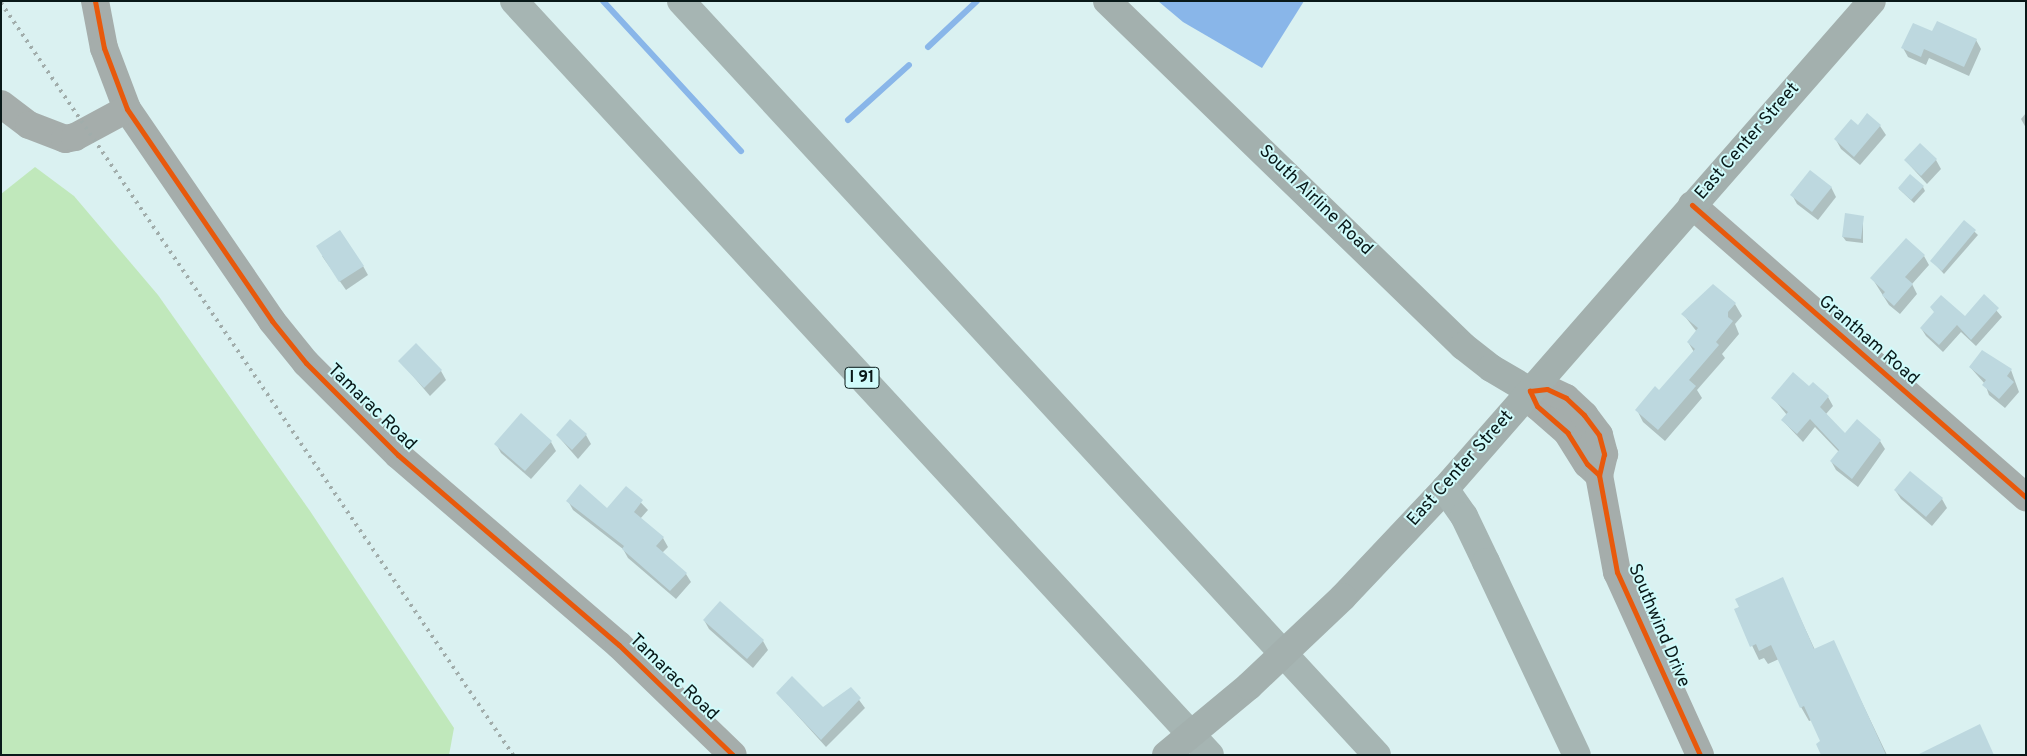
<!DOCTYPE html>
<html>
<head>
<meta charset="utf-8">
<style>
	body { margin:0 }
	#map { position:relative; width:2027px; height:756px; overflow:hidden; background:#daf1f1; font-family:Overpass,sans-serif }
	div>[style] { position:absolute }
	.green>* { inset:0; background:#c0e8bb }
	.water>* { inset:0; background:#89b6e9 }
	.shadow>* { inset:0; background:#0003 }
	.stream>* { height:6px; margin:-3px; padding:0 3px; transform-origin:3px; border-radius:3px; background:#89b6e9 }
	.building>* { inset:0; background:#bdd8df }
	.minor>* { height:28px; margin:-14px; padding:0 14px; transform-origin:14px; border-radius:14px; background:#a5adab }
	.major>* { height:28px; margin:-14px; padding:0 14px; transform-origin:14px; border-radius:14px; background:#a3b0ae }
	.highway>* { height:28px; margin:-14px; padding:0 14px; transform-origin:14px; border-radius:14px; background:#a6b5b3 }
	.rail>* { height:4px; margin-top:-2px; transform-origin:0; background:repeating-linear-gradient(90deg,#a1adab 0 2.5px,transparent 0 7.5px) }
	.major-bridge>* { height:28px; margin:-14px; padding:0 14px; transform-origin:14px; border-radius:14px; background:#a3b0ae }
	.cycleway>* { height:5px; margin:-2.5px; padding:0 2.5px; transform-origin:2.5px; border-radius:2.5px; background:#e8590c }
	span { translate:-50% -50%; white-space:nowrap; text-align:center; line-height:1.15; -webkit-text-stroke:4px #d0fbfb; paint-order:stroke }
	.shield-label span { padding:1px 4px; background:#d0fbfb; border:1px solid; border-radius:4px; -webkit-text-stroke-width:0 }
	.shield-label { font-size:16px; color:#091919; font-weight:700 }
	.street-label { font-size:18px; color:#091919 }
	.frame { position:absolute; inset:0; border:2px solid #091919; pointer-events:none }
</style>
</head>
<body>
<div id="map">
	<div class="green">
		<div style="clip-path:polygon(35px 167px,74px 196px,158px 295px,310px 511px,454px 728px,449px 755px,1px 755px,1px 194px)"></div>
	</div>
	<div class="water">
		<div style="clip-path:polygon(1158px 1px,1304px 1px,1262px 68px,1183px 22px)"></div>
	</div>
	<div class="shadow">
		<div style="clip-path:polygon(1933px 33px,1976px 40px,1981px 49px,1969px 76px,1929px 58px,1926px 65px,1908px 57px,1903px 48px)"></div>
		<div style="clip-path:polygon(2026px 113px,2026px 128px,2021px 119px)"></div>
		<div style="clip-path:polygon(1858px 126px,1880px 126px,1886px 135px,1860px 165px,1841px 149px,1836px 140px)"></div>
		<div style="clip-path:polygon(1905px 160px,1936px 160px,1941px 169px,1927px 184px)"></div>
		<div style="clip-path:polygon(1831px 187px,1836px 197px,1818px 220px,1797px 204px,1792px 195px)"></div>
		<div style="clip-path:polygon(1923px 187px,1925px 191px,1914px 203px,1899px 189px)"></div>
		<div style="clip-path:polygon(1863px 217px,1863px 243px,1846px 241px,1843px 237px)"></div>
		<div style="clip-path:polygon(1964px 222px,1978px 235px,1944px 274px,1932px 261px)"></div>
		<div style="clip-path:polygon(322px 256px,363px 266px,368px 275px,346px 290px)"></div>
		<div style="clip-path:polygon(1924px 256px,1929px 265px,1912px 284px,1917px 294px,1900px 314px,1889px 305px,1872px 278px)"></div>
		<div style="clip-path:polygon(1984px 296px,2002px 317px,1976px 346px,1961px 332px,1943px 352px,1926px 336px,1921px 328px,1935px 313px,1931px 307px,1965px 317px)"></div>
		<div style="clip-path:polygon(1735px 304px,1742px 316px,1735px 324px,1739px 334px,1722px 354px,1725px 358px,1697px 390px,1702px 398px,1665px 441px,1643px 422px,1637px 410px,1659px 392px,1694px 352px,1688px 342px,1697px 332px,1683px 314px)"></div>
		<div style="clip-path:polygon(400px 361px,441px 371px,446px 380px,430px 396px)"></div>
		<div style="clip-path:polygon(1970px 367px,2011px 370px,2019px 392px,2005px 408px,1989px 395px,1985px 384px)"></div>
		<div style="clip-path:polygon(1810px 388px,1828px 397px,1833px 406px,1826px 414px,1845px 435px,1880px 441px,1885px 449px,1858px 487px,1836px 470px,1831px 461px,1839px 452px,1815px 427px,1803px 442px,1782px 420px,1787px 415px,1773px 398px)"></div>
		<div style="clip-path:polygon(557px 435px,586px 435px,591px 444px,578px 459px)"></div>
		<div style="clip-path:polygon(551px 442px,556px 451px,531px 479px,501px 453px,496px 444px)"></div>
		<div style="clip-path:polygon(626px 487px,648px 510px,640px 519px,663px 538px,668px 547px,662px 553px,686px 574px,691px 582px,676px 599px,628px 558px,623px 549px,573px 510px,568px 501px,608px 509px)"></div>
		<div style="clip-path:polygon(1895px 490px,1942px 499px,1947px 508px,1932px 526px,1901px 499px)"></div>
		<div style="clip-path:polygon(1782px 579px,1815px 650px,1833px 642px,1887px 755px,1823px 755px,1822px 742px,1812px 720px,1809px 721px,1801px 707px,1779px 659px,1768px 664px,1764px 658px,1759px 660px,1735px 610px)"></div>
		<div style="clip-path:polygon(704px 620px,763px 641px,768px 650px,753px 668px,709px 629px)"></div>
		<div style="clip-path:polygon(851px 689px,865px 708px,826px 747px,777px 693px,823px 709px)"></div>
	</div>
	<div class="stream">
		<div style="left:603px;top:1px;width:204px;rotate:47.4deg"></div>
		<div style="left:928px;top:47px;width:67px;rotate:-43.2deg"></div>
		<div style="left:848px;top:120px;width:82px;rotate:-42deg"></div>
	</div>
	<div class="building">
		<div style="clip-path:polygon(1937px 21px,1977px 39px,1964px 67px,1924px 49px,1921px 57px,1901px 48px,1913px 23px,1932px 31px)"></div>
		<div style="clip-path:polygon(1867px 113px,1881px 125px,1854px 157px,1834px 139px,1851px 119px,1858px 125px)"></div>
		<div style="clip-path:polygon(1920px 143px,1937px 159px,1921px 176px,1904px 160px)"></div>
		<div style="clip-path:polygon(1810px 170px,1832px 187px,1812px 212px,1790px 195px)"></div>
		<div style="clip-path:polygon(1910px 174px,1924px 186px,1911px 200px,1898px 188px)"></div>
		<div style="clip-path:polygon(1845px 213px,1864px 216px,1861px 239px,1842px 237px)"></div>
		<div style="clip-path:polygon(1964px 220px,1976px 230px,1942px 271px,1930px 261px)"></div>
		<div style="clip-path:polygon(340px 230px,364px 266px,339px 282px,316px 246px)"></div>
		<div style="clip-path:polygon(1906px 238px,1925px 255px,1905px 277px,1913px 284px,1894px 306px,1882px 295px,1885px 292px,1870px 278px)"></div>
		<div style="clip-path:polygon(1713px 284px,1736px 303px,1728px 312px,1728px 317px,1733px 321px,1716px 342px,1719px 345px,1689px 380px,1696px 386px,1658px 430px,1635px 410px,1655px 386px,1659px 390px,1695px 349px,1687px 342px,1698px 328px,1681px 314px)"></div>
		<div style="clip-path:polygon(1984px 294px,1999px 308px,1971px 340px,1957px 325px,1939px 345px,1920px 328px,1934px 312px,1930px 307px,1941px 295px,1965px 316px)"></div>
		<div style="clip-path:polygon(416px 343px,442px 370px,424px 388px,398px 361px)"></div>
		<div style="clip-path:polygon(1982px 350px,2012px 369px,2007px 376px,2014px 382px,1999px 399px,1982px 385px,1986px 380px,1969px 367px)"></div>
		<div style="clip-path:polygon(1793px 372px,1809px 386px,1813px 382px,1829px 396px,1820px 407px,1845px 433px,1857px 419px,1881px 440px,1852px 479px,1830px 461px,1839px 450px,1810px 419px,1797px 434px,1781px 420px,1788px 412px,1771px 398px)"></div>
		<div style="clip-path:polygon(521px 413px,552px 441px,525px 471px,494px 444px)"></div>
		<div style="clip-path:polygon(570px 419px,587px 434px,572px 450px,556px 435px)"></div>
		<div style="clip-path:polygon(1910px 471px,1943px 498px,1926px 517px,1894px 490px)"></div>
		<div style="clip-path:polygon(580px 484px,607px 508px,626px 486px,643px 500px,634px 512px,664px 537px,656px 546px,687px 573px,670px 591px,622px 549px,624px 546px,566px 501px)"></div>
		<div style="clip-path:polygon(1783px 577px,1814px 649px,1834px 640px,1886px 755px,1821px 755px,1816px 744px,1820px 741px,1804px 706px,1800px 708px,1771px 645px,1759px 651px,1756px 644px,1750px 647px,1734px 609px,1739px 607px,1735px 599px)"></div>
		<div style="clip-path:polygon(720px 601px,764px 640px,747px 659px,703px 620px)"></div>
		<div style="clip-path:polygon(792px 676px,823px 707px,851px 687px,861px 698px,821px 740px,776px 693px)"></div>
		<div style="clip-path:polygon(1980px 724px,1994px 755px,1917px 755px)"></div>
	</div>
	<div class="minor">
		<div style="left:95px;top:1px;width:48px;rotate:79.2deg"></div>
		<div style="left:104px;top:48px;width:65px;rotate:69.3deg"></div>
		<div style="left:127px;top:109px;width:257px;rotate:55.6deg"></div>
		<div style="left:272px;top:321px;width:54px;rotate:51deg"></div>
		<div style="left:306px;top:363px;width:130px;rotate:45deg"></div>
		<div style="left:398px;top:455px;width:291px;rotate:40.7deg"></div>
		<div style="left:619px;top:645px;width:158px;rotate:44deg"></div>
		<div style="left:1px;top:104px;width:35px;rotate:37deg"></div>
		<div style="left:29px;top:125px;width:39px;rotate:21deg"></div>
		<div style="left:65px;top:139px;width:10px;rotate:-11deg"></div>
		<div style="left:75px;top:137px;width:59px;rotate:-28.3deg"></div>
		<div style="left:1692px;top:205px;width:444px;rotate:41.2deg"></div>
		<div style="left:1599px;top:475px;width:16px;rotate:-137deg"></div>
		<div style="left:1587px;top:464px;width:36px;rotate:-122deg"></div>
		<div style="left:1568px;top:433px;width:41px;rotate:-138.9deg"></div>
		<div style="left:1537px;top:406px;width:17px;rotate:-115deg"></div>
		<div style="left:1530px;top:391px;width:17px;rotate:-7deg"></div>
		<div style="left:1547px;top:389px;width:21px;rotate:25deg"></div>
		<div style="left:1566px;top:398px;width:25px;rotate:43deg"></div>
		<div style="left:1584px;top:415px;width:25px;rotate:53deg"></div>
		<div style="left:1599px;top:435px;width:20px;rotate:75deg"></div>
		<div style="left:1604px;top:454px;width:22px;rotate:103deg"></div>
		<div style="left:1599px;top:475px;width:99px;rotate:79.5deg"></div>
		<div style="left:1617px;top:572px;width:201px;rotate:65.6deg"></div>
	</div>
	<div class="major">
		<div style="left:1107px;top:1px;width:496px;rotate:44.1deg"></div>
		<div style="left:1463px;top:346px;width:36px;rotate:38deg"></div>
		<div style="left:1491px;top:368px;width:45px;rotate:30.5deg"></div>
		<div style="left:1343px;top:597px;width:149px;rotate:-46.6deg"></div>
		<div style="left:1445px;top:489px;width:648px;rotate:-48.81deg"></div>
	</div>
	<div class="highway">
		<div style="left:514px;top:1px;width:1026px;rotate:47.29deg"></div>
		<div style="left:681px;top:1px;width:1026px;rotate:47.29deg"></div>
		<div style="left:1445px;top:489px;width:33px;rotate:55deg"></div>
		<div style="left:1464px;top:516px;width:51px;rotate:64.4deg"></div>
		<div style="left:1486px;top:562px;width:213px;rotate:64.8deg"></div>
	</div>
	<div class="rail">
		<div style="left:1px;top:3px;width:910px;rotate:55.75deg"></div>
	</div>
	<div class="major-bridge">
		<div style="left:1166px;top:755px;width:108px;rotate:-39.7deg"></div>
		<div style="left:1249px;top:686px;width:129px;rotate:-43.4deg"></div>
	</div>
	<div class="cycleway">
		<div style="left:95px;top:1px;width:48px;rotate:79.2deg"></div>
		<div style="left:104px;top:48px;width:65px;rotate:69.3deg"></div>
		<div style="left:127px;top:109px;width:257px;rotate:55.6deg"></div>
		<div style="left:272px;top:321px;width:54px;rotate:51deg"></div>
		<div style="left:306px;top:363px;width:130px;rotate:45deg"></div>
		<div style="left:398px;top:455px;width:291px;rotate:40.7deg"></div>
		<div style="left:619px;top:645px;width:158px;rotate:44deg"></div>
		<div style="left:1692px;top:205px;width:444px;rotate:41.2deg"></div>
		<div style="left:1599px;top:475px;width:16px;rotate:-137deg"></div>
		<div style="left:1587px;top:464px;width:36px;rotate:-122deg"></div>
		<div style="left:1568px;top:433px;width:41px;rotate:-138.9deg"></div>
		<div style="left:1537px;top:406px;width:17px;rotate:-115deg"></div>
		<div style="left:1530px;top:391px;width:17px;rotate:-7deg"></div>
		<div style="left:1547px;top:389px;width:21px;rotate:25deg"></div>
		<div style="left:1566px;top:398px;width:25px;rotate:43deg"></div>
		<div style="left:1584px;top:415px;width:25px;rotate:53deg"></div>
		<div style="left:1599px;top:435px;width:20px;rotate:75deg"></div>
		<div style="left:1604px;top:454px;width:22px;rotate:103deg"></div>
		<div style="left:1599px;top:475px;width:99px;rotate:79.5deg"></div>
		<div style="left:1617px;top:572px;width:201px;rotate:65.6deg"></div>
	</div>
	<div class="shield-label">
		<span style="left:862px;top:378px">I 91</span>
	</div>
	<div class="street-label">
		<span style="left:1748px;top:142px;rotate:-49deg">East Center Street</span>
		<span style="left:1315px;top:201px;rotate:44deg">South Airline Road</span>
		<span style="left:1868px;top:341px;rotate:41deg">Grantham Road</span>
		<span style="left:371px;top:408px;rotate:44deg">Tamarac Road</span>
		<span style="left:1461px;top:469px;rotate:-48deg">East Center Street</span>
		<span style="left:1658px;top:626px;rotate:67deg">Southwind Drive</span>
		<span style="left:673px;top:678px;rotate:44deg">Tamarac Road</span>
	</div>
	<div class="frame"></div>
</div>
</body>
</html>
